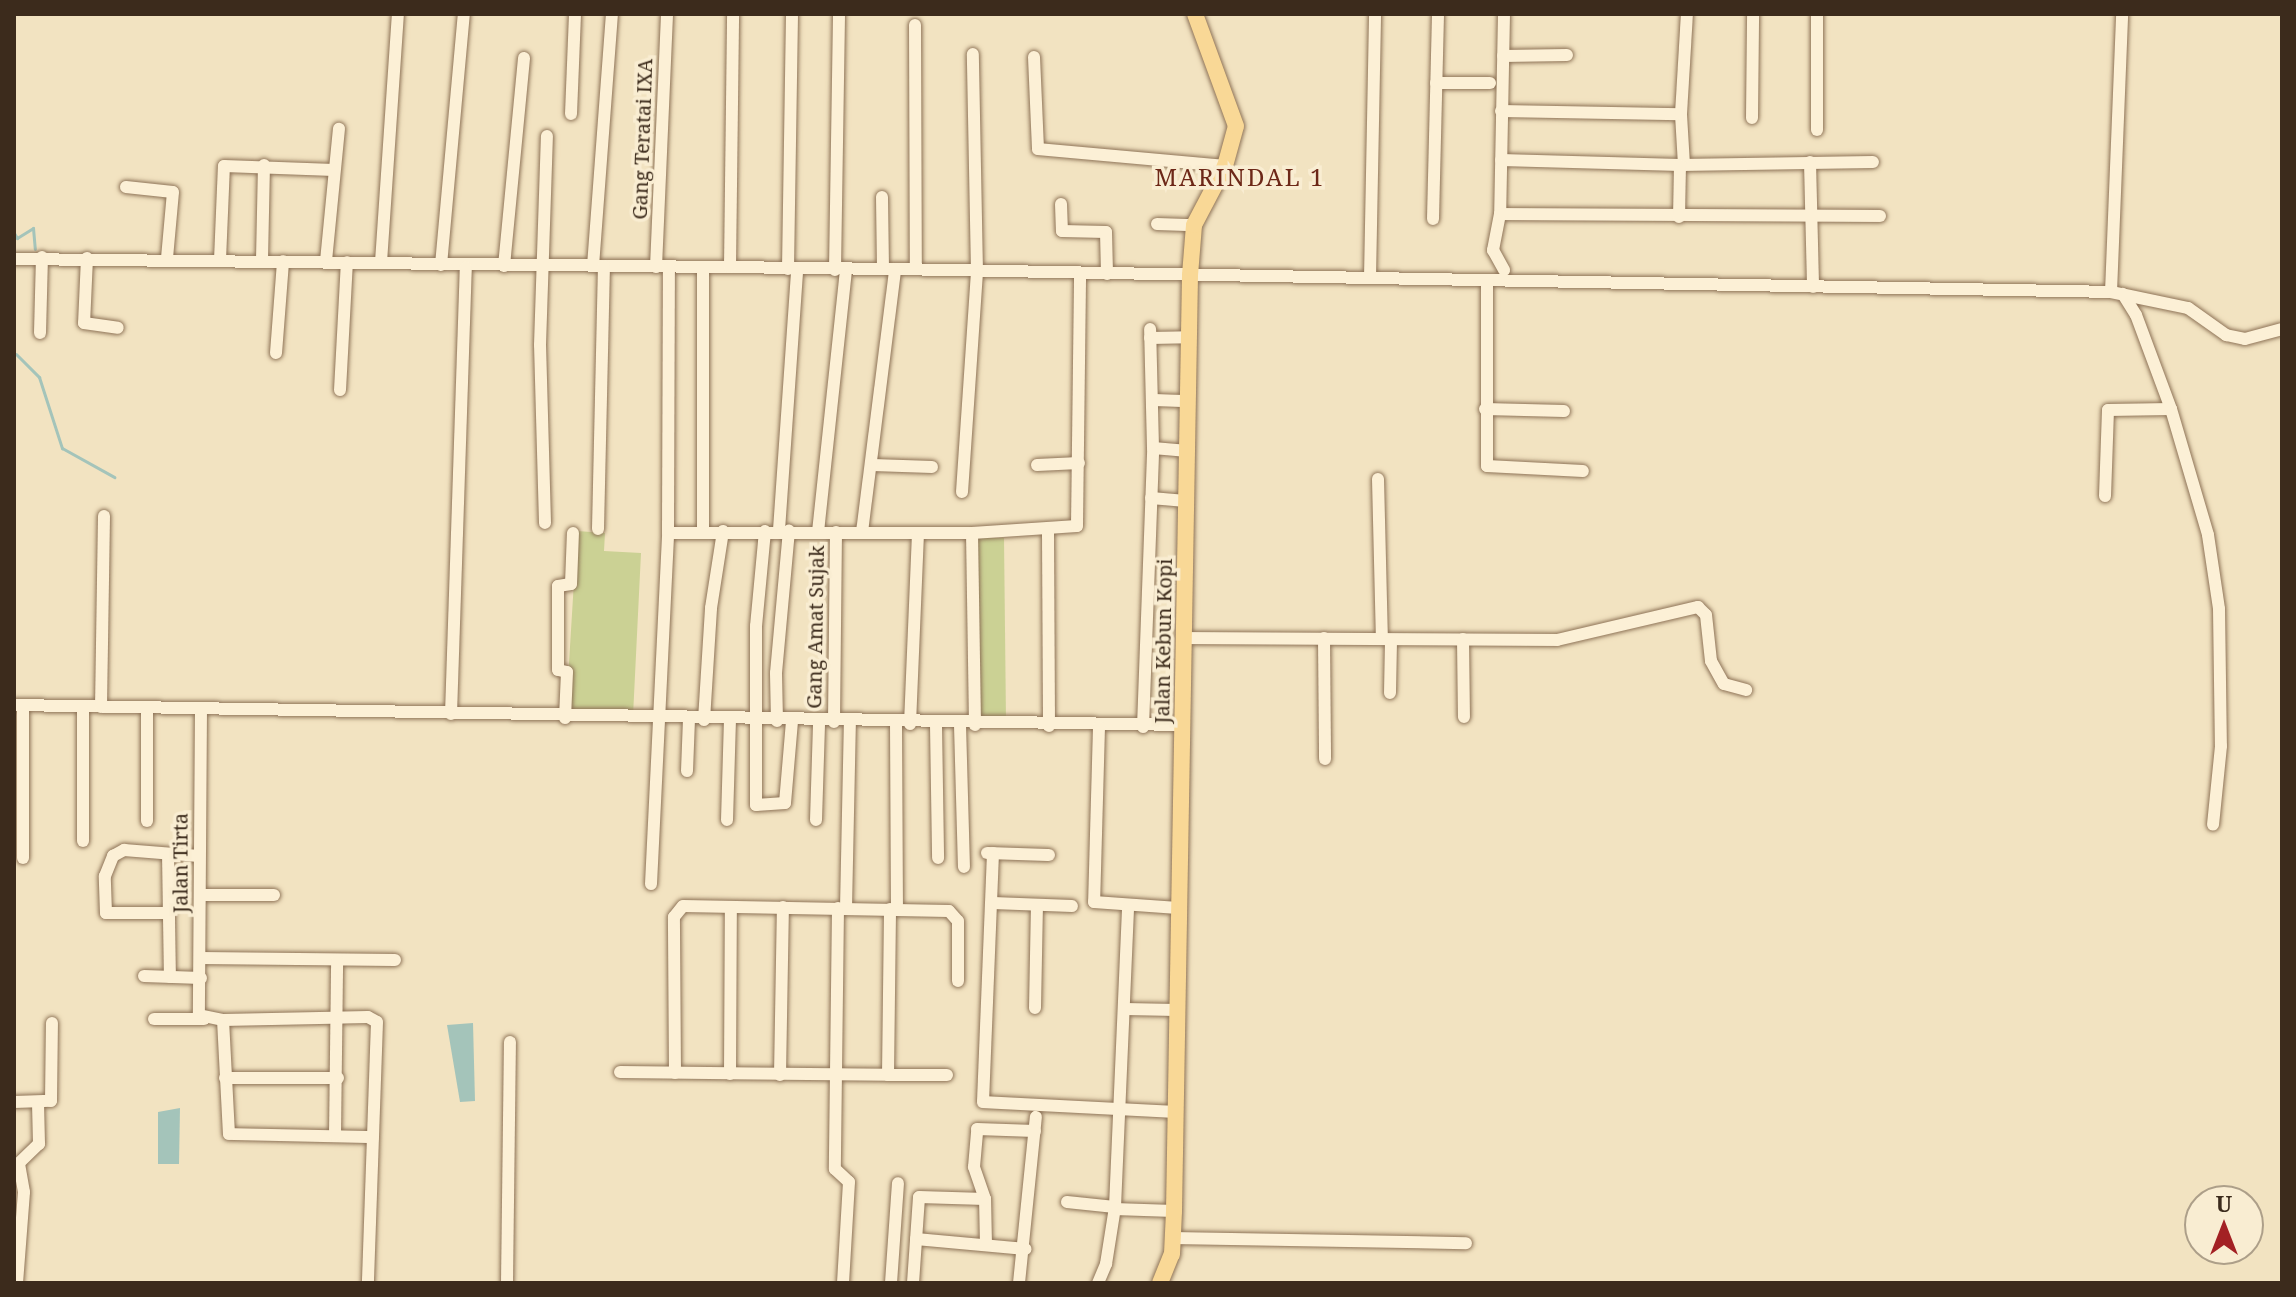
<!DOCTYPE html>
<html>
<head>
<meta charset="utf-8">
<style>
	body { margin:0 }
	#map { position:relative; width:2296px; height:1297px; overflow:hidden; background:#f2e3c1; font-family:"Noto Serif",serif }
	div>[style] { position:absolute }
	.green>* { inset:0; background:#cbd194 }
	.water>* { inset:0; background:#a4c4ba }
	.stream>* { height:3px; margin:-1.5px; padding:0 1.5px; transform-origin:1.5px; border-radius:1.5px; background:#a4c4ba }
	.roads { filter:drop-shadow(0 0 2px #8e7357) drop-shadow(0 0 2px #8e7357) }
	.minor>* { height:12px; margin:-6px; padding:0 6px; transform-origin:6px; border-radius:6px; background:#fcf0d6 }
	.major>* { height:16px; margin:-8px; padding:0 8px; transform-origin:8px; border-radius:8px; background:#f9d896 }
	span { translate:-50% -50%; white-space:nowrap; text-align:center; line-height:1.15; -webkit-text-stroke:7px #f9edd2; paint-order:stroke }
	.street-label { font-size:20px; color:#3c2b1c }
	.quarter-label { font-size:24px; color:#6d2818; letter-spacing:2px }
	.frame { position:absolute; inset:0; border:16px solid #3c2b1c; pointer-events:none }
	.north { position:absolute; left:2184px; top:1185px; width:80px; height:80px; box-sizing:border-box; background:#f9edd2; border:2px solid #ad9f89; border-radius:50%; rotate:0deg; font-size:22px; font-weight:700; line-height:32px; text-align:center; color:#3c2b1c }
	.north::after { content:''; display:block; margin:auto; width:28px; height:36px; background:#a32124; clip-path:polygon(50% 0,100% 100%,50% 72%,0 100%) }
</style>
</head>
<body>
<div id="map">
	<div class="green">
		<div style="clip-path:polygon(577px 531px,605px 533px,604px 551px,641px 553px,633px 716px,566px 713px)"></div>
		<div style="clip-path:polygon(978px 538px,1004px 538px,1006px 721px,980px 721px)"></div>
	</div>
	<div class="water">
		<div style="clip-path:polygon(473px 1023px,475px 1101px,460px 1102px,447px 1025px)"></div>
		<div style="clip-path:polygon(180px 1108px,179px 1164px,158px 1164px,158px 1112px)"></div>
	</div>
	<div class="stream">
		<div style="left:14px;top:233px;width:6px;rotate:59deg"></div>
		<div style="left:17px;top:238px;width:19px;rotate:-32deg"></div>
		<div style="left:33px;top:228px;width:21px;rotate:85deg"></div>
		<div style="left:16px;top:354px;width:33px;rotate:45deg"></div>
		<div style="left:39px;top:377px;width:75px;rotate:72.1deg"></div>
		<div style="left:62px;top:448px;width:60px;rotate:29.1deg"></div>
	</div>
	<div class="roads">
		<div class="minor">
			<div style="left:1504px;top:14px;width:200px;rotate:91.1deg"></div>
			<div style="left:1500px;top:214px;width:37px;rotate:101deg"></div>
			<div style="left:1493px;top:250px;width:23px;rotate:61deg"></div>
			<div style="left:1817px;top:14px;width:116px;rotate:90deg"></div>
			<div style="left:915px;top:25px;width:244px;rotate:89.8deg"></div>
			<div style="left:1503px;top:56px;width:64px;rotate:-0.9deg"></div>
			<div style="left:1034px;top:57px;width:92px;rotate:87.5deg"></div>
			<div style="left:1038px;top:149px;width:188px;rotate:5.2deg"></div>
			<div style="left:1436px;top:83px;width:54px"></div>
			<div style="left:1501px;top:111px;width:180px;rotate:1deg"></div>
			<div style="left:571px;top:114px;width:100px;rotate:-87.7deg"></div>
			<div style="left:1752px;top:118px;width:104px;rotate:-89.4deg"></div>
			<div style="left:1501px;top:160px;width:179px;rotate:1.6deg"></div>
			<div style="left:1680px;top:165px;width:193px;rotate:-0.9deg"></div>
			<div style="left:1810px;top:162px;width:125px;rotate:88.6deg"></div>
			<div style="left:1684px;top:165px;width:51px;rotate:-93.4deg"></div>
			<div style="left:1681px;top:114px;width:100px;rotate:-86.6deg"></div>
			<div style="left:126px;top:187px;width:47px;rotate:6.1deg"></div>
			<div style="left:173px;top:192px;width:66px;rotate:95.2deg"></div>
			<div style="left:882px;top:197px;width:72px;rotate:89.2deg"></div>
			<div style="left:1061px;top:204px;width:27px;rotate:88deg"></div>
			<div style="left:1062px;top:231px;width:44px;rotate:1.3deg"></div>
			<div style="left:1106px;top:232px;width:42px;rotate:88.6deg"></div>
			<div style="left:1500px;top:214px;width:380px;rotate:0.3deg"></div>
			<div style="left:1679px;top:217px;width:52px;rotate:-88.9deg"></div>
			<div style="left:1433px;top:219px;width:205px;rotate:-88.6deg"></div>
			<div style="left:1157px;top:224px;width:37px;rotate:2deg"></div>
			<div style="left:87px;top:258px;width:65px;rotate:92.6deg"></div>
			<div style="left:84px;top:323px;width:34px;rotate:8deg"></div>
			<div style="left:14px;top:259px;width:881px;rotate:0.65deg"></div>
			<div style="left:895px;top:269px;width:1216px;rotate:1.08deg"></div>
			<div style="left:2111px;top:292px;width:79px;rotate:11.7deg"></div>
			<div style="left:2188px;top:308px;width:47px;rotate:35.4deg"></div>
			<div style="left:2226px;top:335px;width:19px;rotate:12deg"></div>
			<div style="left:2245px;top:339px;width:38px;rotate:-15deg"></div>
			<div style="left:220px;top:260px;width:94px;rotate:-87.6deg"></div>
			<div style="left:224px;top:166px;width:110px;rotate:2.1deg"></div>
			<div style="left:262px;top:260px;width:95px;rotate:-88.8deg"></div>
			<div style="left:326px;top:261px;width:133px;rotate:-84.4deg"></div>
			<div style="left:381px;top:262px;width:249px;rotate:-86.1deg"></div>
			<div style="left:441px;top:265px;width:252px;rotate:-84.8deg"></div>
			<div style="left:504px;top:266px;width:209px;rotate:-84.5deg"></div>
			<div style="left:593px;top:266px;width:253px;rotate:-85.7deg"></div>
			<div style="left:656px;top:267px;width:253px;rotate:-87.5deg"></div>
			<div style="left:703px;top:267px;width:265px;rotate:90deg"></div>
			<div style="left:730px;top:267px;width:253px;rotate:-89.3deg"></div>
			<div style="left:788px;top:269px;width:255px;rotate:-89.1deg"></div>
			<div style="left:835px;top:270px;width:256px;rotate:-89.1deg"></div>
			<div style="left:1370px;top:278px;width:264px;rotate:-88.9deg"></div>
			<div style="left:1487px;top:281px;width:185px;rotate:90deg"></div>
			<div style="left:1487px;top:466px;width:96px;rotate:3deg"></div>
			<div style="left:2111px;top:292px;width:278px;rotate:-87.7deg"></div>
			<div style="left:40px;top:333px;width:76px;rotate:-88.5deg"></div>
			<div style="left:1150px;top:338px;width:39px;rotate:-1deg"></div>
			<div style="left:276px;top:353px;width:92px;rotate:-85.6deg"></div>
			<div style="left:340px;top:390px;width:128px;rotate:-86.9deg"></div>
			<div style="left:1154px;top:400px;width:35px;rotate:2deg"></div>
			<div style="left:1485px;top:409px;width:79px;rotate:1.5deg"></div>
			<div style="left:2171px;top:409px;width:131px;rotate:73.6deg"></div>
			<div style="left:2208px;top:535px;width:75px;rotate:81.5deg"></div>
			<div style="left:2219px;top:609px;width:137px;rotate:89.2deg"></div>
			<div style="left:2221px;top:746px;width:79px;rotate:95.8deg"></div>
			<div style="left:1153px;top:448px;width:35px;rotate:5deg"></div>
			<div style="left:873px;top:465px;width:59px;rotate:1.9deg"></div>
			<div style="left:1037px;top:465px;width:42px;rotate:-2.7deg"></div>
			<div style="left:1378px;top:479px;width:160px;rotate:88.6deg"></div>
			<div style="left:962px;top:492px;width:221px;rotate:-86.1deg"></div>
			<div style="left:977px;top:272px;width:218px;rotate:-91.1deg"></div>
			<div style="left:2105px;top:496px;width:86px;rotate:-88deg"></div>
			<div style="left:2108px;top:410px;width:63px;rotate:-0.9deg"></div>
			<div style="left:2171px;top:409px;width:100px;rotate:-110.4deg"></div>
			<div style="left:2136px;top:315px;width:25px;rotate:-122deg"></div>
			<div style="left:1151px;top:498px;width:35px;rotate:5deg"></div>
			<div style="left:545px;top:523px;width:178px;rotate:-91.6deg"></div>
			<div style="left:540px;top:345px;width:209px;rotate:-88.1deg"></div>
			<div style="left:598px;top:529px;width:263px;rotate:-88.7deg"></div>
			<div style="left:779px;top:530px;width:261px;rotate:-86deg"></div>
			<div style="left:765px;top:531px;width:95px;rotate:95.4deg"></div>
			<div style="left:756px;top:626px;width:179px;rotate:90deg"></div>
			<div style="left:756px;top:805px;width:29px;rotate:-4deg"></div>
			<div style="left:785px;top:803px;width:81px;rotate:-85.1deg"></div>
			<div style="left:818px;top:532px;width:263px;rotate:-83.9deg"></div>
			<div style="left:862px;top:532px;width:265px;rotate:-82.8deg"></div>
			<div style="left:1048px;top:532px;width:194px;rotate:89.7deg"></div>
			<div style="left:668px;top:533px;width:304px"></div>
			<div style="left:972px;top:533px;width:105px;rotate:-3.8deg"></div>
			<div style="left:1077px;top:526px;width:252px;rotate:-89.3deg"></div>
			<div style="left:972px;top:533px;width:192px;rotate:89.1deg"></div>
			<div style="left:1183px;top:638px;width:374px;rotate:0.3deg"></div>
			<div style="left:1557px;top:640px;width:145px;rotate:-13.2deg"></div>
			<div style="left:1698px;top:607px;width:11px;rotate:45deg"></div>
			<div style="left:1706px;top:615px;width:46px;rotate:83.8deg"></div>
			<div style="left:1711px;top:661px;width:26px;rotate:61deg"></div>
			<div style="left:1724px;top:684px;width:23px;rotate:15deg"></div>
			<div style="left:1324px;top:638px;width:121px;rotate:89.5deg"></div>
			<div style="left:1463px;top:639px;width:78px;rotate:89.3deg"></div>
			<div style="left:1390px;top:693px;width:53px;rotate:-88.9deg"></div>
			<div style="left:14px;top:705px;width:1168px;rotate:0.98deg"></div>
			<div style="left:23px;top:705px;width:153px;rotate:90deg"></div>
			<div style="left:83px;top:707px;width:134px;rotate:90deg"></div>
			<div style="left:101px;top:707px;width:191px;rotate:-89.1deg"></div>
			<div style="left:147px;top:707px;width:114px;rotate:90deg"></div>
			<div style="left:201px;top:708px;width:307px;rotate:90.4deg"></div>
			<div style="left:199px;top:1015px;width:25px;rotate:12deg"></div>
			<div style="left:223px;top:1020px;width:114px;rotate:87deg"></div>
			<div style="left:229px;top:1134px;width:144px;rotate:1.2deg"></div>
			<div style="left:451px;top:714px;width:447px;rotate:-88.1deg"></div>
			<div style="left:565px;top:718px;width:46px;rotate:-87.5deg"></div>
			<div style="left:567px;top:672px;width:9px;rotate:-167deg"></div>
			<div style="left:558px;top:670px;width:84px;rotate:-90deg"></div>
			<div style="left:558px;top:586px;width:13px;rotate:-9deg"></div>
			<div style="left:571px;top:584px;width:51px;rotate:-87.8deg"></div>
			<div style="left:704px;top:720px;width:112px;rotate:-86.4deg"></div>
			<div style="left:711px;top:608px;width:78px;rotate:-81.1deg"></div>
			<div style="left:777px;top:721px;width:48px;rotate:-91.2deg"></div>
			<div style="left:776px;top:673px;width:143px;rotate:-84.8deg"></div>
			<div style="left:834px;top:722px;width:190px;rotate:-89.4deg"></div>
			<div style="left:896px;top:723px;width:186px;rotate:89.7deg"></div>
			<div style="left:910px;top:724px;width:190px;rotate:-87.6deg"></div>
			<div style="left:936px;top:725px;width:133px;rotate:89.1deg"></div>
			<div style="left:960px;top:725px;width:142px;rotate:88.4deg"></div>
			<div style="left:1099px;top:727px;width:175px;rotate:91.6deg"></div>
			<div style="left:1094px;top:902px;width:84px;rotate:4.1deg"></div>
			<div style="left:1143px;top:727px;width:279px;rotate:-87.9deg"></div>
			<div style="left:1153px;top:448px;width:119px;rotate:-91.4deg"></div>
			<div style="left:687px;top:771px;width:51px;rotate:-87.8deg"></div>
			<div style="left:727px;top:820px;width:99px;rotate:-88.3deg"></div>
			<div style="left:816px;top:820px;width:97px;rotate:-88.2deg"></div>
			<div style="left:987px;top:853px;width:62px;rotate:1.8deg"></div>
			<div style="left:993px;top:853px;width:249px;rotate:92.3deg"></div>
			<div style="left:983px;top:1102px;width:192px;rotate:3deg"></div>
			<div style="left:168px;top:854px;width:123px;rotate:89.1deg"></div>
			<div style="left:651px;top:884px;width:351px;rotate:-87.2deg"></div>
			<div style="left:668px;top:533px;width:266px;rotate:-89.8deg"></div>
			<div style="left:201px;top:895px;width:73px"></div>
			<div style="left:993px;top:903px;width:79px;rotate:2.2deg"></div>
			<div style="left:838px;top:908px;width:261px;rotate:90.7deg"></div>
			<div style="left:835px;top:1169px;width:19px;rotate:43deg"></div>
			<div style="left:849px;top:1182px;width:101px;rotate:93.4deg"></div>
			<div style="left:846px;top:908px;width:185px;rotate:-88.8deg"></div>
			<div style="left:170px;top:913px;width:64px;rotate:180deg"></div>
			<div style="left:106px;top:913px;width:37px;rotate:-92deg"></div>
			<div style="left:105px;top:876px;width:22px;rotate:-68deg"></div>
			<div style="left:113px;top:856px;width:13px;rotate:-29deg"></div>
			<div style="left:124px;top:850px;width:75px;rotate:4.6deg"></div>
			<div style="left:200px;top:958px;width:195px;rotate:0.6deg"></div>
			<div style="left:144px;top:976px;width:57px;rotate:2deg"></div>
			<div style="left:1035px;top:1008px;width:103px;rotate:-88.9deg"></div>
			<div style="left:1125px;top:1009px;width:51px;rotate:1.1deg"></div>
			<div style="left:154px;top:1019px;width:50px"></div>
			<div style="left:223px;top:1020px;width:145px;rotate:-1.2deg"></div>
			<div style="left:368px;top:1017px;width:10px;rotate:29deg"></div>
			<div style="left:377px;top:1022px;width:261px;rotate:92deg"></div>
			<div style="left:620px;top:1072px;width:268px;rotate:0.6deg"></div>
			<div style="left:888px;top:1075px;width:166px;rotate:-89.3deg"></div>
			<div style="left:675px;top:1073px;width:156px;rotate:-90.4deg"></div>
			<div style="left:674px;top:917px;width:14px;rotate:-51deg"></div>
			<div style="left:683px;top:906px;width:266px;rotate:1.1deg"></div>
			<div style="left:949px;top:911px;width:13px;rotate:48deg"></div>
			<div style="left:958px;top:921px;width:60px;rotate:90deg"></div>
			<div style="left:730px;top:1074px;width:167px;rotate:-89.7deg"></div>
			<div style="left:780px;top:1075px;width:168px;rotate:-89deg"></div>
			<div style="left:888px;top:1075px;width:59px"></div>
			<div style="left:225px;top:1078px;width:113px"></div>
			<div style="left:14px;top:1102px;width:37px;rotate:-2deg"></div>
			<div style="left:51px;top:1101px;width:78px;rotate:-89.3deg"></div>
			<div style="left:335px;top:1135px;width:175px;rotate:-89.3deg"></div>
			<div style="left:1067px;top:1202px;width:48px;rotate:5.9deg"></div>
			<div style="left:1114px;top:1209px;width:60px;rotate:1.9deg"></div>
			<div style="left:1172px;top:1238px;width:294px;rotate:1deg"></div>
			<div style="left:916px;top:1239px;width:110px;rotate:5.2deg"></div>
			<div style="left:986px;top:1245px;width:46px;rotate:-91.2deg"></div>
			<div style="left:985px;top:1199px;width:34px;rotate:-109deg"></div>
			<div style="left:974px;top:1167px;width:38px;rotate:-85deg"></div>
			<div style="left:977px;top:1129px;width:58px;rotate:2deg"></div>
			<div style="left:17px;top:1283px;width:91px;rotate:-85.6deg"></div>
			<div style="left:24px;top:1192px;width:29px;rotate:-100deg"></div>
			<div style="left:19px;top:1163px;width:28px;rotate:-44deg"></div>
			<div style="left:39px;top:1144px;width:41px;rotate:-91.4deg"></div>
			<div style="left:507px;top:1283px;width:241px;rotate:-89.3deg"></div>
			<div style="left:891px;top:1283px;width:100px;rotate:-86deg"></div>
			<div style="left:913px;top:1283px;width:86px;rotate:-86deg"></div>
			<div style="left:919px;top:1197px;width:66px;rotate:1.7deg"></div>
			<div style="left:1019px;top:1283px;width:167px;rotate:-84.2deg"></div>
			<div style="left:1098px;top:1283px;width:21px;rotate:-67deg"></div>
			<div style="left:1106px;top:1264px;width:58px;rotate:-81deg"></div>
			<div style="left:1115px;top:1207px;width:301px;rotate:-87.5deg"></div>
		</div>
		<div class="major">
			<div style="left:1160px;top:1283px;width:31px;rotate:-68deg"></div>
			<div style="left:1172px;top:1254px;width:43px;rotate:-87.3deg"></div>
			<div style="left:1174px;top:1211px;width:936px;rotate:-89.02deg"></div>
			<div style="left:1190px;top:275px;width:50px;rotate:-85.4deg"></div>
			<div style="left:1194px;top:225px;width:67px;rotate:-62.3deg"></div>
			<div style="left:1225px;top:166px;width:41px;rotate:-74.6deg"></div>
			<div style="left:1236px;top:126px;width:119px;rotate:-110.1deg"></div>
		</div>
	</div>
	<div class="street-label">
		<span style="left:642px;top:139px;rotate:-88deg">Gang Teratai IXA</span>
		<span style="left:815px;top:627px;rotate:-89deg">Gang Amat Sujak</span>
		<span style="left:1163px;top:641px;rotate:-89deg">Jalan Kebun Kopi</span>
		<span style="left:180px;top:863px;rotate:-90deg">Jalan Tirta</span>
	</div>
	<div class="quarter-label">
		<span style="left:1240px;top:177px">MARINDAL 1</span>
	</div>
	<div class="frame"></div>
	<div class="north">U</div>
</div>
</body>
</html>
